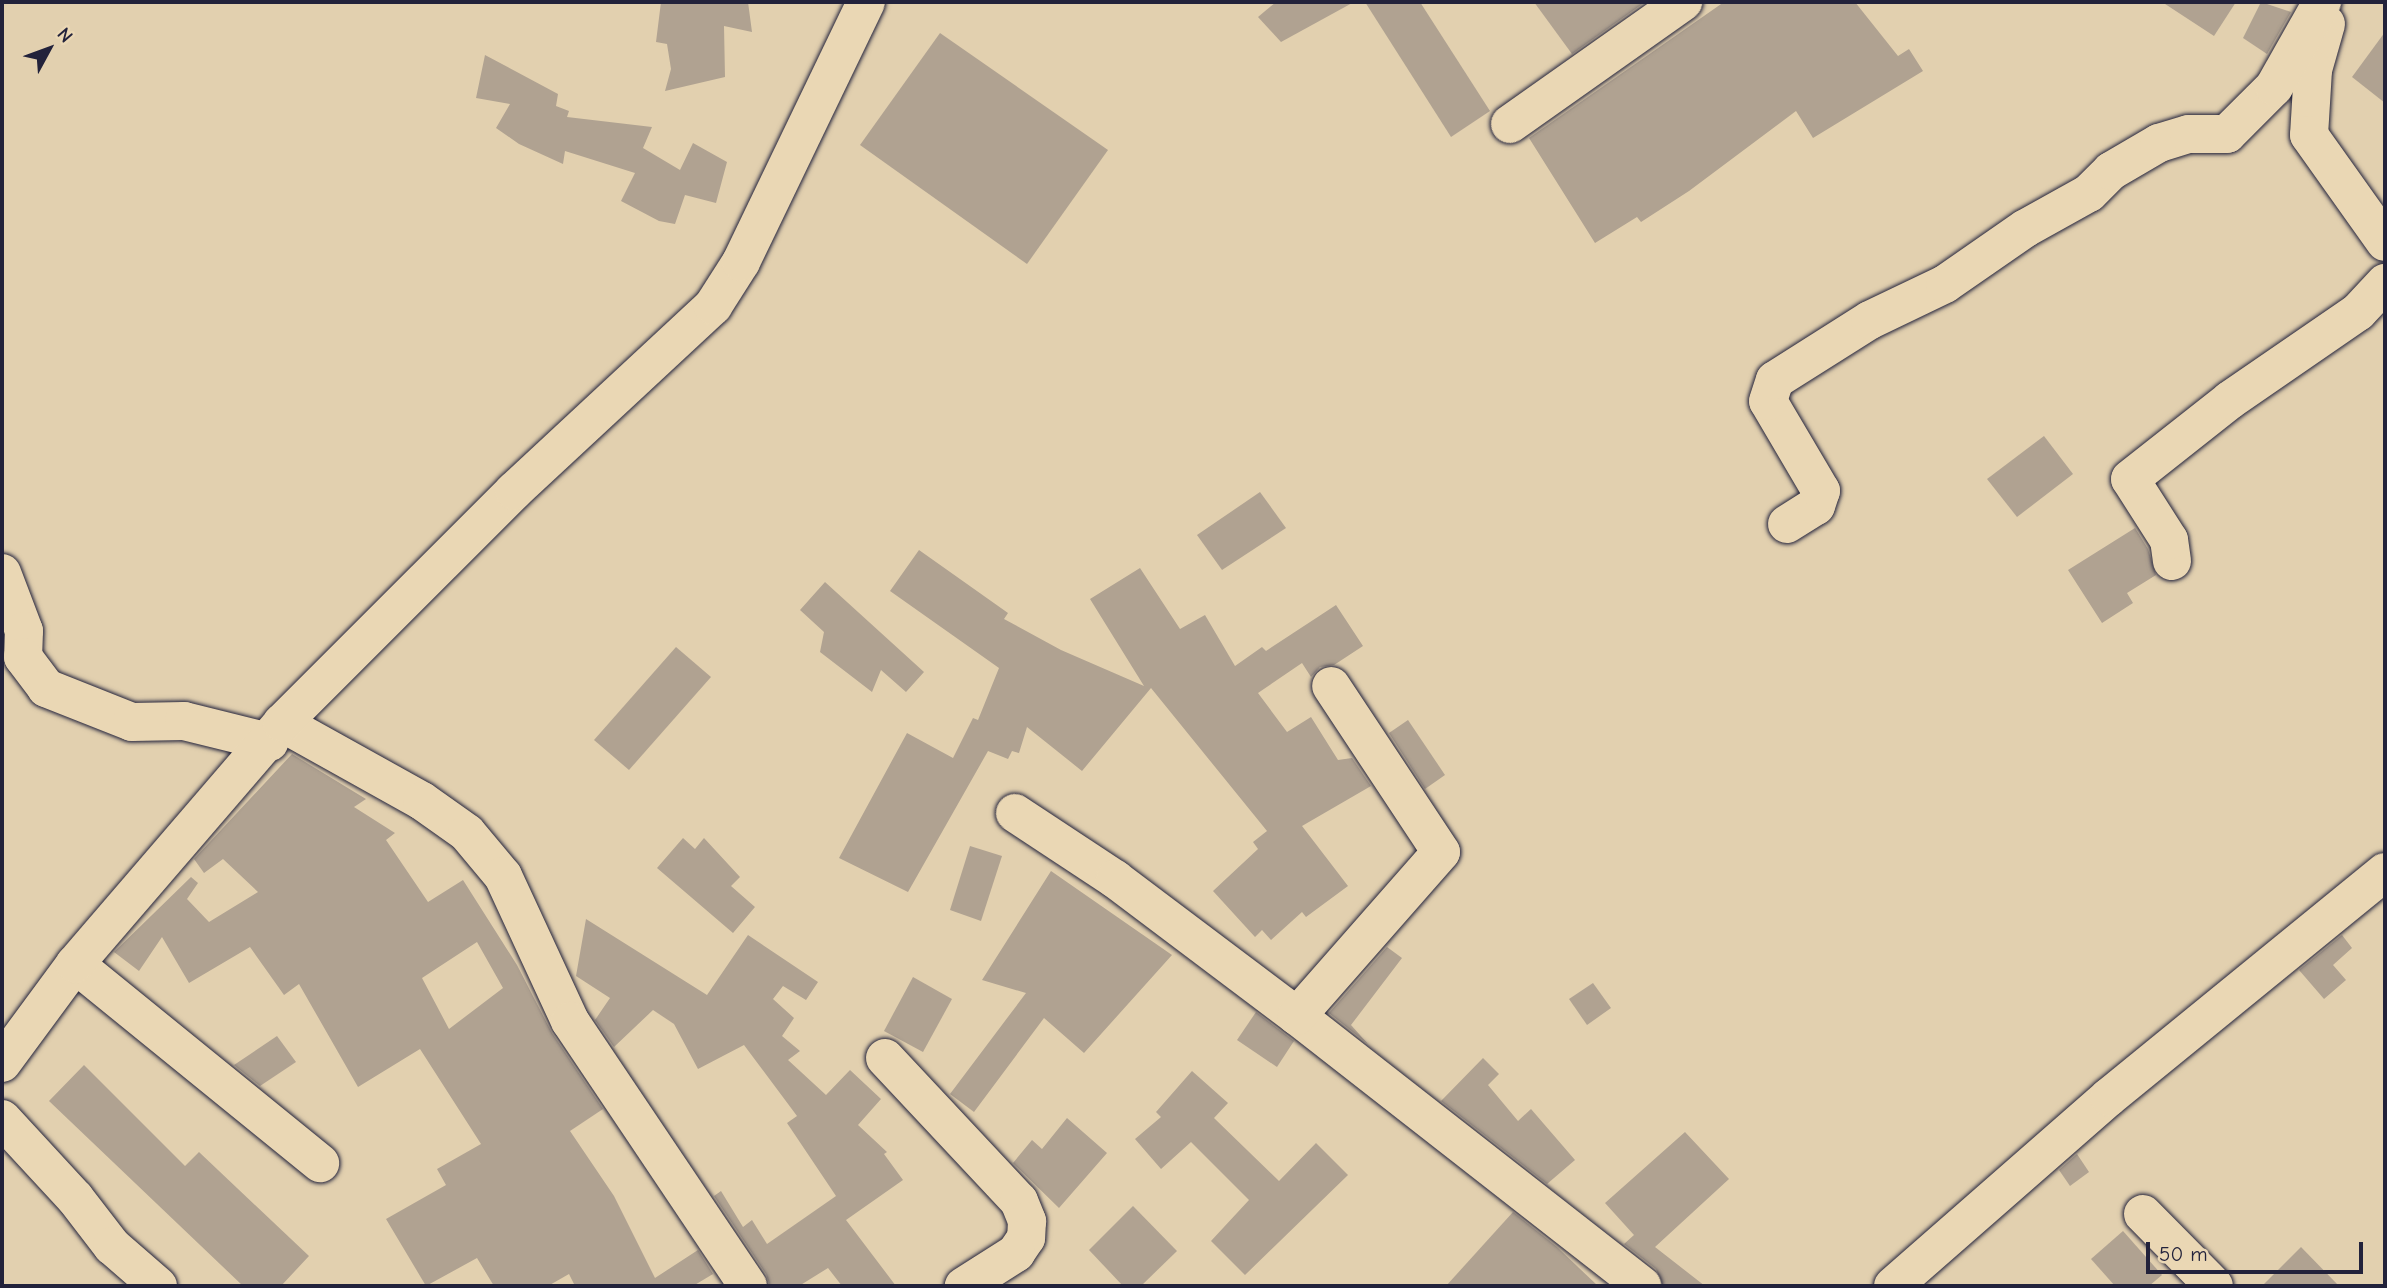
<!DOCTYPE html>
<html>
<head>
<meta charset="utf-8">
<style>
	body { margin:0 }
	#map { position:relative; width:2387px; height:1288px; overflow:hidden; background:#e2d0af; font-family:"Comic Neue",sans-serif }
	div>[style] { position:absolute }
	.building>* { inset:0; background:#b0a291 }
	.roads { filter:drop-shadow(0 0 2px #22223b) drop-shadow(0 0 2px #22223b) }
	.minor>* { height:38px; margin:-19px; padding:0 19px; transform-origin:19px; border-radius:19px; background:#ead7b4 }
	span { translate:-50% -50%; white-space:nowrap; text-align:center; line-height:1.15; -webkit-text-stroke:6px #ead7b4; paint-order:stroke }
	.frame { position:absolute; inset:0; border:4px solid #22223b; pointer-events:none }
	.north { position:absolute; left:14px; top:14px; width:70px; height:70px; -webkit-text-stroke:5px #ead7b4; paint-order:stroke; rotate:49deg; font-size:19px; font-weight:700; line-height:28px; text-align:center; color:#22223b }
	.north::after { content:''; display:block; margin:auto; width:24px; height:32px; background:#22223b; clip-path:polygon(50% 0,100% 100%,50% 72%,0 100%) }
	.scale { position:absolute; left:2146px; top:1242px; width:217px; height:32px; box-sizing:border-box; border:4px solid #22223b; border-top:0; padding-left:9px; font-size:21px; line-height:24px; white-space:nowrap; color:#22223b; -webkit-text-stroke:5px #ead7b4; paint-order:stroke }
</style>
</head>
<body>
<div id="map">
	<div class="building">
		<div style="clip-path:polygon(661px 2px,748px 2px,752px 32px,724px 26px,725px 77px,665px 91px,671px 69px,667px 44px,656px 42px)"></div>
		<div style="clip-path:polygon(1276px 2px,1354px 2px,1281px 42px,1258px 17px)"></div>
		<div style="clip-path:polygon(1365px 2px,1420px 2px,1490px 111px,1451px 137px)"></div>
		<div style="clip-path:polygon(1534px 2px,1645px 2px,1572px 54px)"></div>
		<div style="clip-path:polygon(1724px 2px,1855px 2px,1898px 56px,1909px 49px,1923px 71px,1813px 138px,1796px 111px,1689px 191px,1641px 222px,1637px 217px,1595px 243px,1529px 138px)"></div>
		<div style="clip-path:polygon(2162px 2px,2236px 2px,2214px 36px)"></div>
		<div style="clip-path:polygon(2261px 2px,2291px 12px,2267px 54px,2243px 38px)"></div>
		<div style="clip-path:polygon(2385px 32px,2385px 103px,2352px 77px)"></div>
		<div style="clip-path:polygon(940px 33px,1108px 150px,1027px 264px,860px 145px)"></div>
		<div style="clip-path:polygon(485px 55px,558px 94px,556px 106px,569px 111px,567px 117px,652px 127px,643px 148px,680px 170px,693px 143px,727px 162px,716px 203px,685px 195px,675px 224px,659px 221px,621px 201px,635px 173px,565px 151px,563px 164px,519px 144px,496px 128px,510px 104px,476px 98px)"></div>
		<div style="clip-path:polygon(2044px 436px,2073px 474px,2017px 517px,1987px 479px)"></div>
		<div style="clip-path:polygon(1260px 492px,1286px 528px,1222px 570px,1197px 535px)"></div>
		<div style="clip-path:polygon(2135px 528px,2148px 549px,2156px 575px,2127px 593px,2133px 603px,2102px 623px,2068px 570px)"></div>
		<div style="clip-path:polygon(919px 550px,1008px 613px,1004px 619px,1061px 650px,1144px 686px,1090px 599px,1140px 568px,1180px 629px,1205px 615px,1235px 666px,1262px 647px,1266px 651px,1336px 605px,1363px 646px,1334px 665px,1320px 667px,1311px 677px,1302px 663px,1258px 693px,1287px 732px,1311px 717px,1338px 760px,1352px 758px,1371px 786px,1302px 826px,1348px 886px,1306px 917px,1302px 912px,1271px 940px,1262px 930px,1255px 937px,1213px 891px,1258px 849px,1253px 842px,1267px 831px,1151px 688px,1082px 771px,1027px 727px,1019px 753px,1012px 751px,1008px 759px,988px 751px,908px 892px,839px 858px,907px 733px,953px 758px,973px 718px,978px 720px,999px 668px,890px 591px)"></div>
		<div style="clip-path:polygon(825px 582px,924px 672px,906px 692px,881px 670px,872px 692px,820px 652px,824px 632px,800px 610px)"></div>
		<div style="clip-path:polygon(676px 647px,711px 677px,629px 770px,594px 740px)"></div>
		<div style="clip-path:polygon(1408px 720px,1445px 775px,1425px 789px,1389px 733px)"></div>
		<div style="clip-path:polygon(evenodd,292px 754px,366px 799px,354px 807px,395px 833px,386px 840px,428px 902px,463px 880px,517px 965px,552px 1033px,603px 1109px,570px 1131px,614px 1196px,655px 1278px,698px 1250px,713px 1274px,693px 1286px,575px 1286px,569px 1274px,548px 1286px,494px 1286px,477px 1258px,426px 1286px,386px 1219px,446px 1185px,437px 1169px,481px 1144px,420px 1049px,358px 1087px,299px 984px,284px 995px,250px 947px,189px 983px,162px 937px,139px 971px,114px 952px,191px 877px,198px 883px,187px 899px,209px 922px,258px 892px,223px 859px,204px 873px,194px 859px,292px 754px,477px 942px,503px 988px,449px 1029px,422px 978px,477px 942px)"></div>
		<div style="clip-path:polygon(683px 838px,695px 849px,704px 838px,740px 877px,731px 886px,755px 907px,733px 933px,657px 868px)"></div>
		<div style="clip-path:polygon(970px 846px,1002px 856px,981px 921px,950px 910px)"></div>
		<div style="clip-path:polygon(1051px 871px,1172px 955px,1084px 1053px,1044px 1018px,974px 1112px,950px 1094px,1026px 993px,982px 980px)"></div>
		<div style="clip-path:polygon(586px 919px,707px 995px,748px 935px,818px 982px,806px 1000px,783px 986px,773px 999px,794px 1018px,782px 1036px,800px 1051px,788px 1060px,826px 1095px,850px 1070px,881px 1099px,858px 1125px,887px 1152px,884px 1154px,903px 1180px,846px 1220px,896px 1286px,842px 1286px,828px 1268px,799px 1286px,770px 1286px,766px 1274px,714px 1196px,721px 1191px,743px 1227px,752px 1220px,767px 1244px,836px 1196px,787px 1123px,797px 1116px,744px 1045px,698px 1069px,674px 1024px,653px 1010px,614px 1047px,595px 1020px,610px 998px,576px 976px)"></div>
		<div style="clip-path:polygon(2342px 935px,2352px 948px,2333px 965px,2346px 980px,2324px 999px,2299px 970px)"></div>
		<div style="clip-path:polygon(1387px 947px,1402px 958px,1351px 1025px,1368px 1044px,1329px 1013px)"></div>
		<div style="clip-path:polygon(913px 977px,952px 999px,923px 1052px,884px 1031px)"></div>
		<div style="clip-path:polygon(1593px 983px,1611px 1008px,1587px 1025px,1569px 999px)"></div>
		<div style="clip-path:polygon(1256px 1012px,1294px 1041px,1277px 1067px,1237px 1040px)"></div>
		<div style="clip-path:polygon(277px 1036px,296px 1062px,260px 1086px,234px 1065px)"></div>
		<div style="clip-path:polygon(1483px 1058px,1499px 1074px,1488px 1085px,1518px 1121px,1531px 1109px,1575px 1160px,1547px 1184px,1441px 1101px)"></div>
		<div style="clip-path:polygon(84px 1065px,185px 1166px,199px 1152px,309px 1256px,281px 1286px,243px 1286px,49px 1101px)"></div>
		<div style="clip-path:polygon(1192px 1071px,1228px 1103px,1214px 1118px,1279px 1181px,1316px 1143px,1348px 1175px,1245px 1275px,1211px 1241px,1249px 1200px,1191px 1142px,1161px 1169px,1135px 1139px,1161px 1117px,1156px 1112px)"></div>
		<div style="clip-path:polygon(1067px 1118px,1107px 1153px,1059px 1208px,1013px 1163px,1032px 1140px,1042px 1149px)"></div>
		<div style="clip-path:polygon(1685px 1132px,1729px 1179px,1655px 1247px,1705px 1286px,1663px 1286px,1656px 1269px,1624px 1244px,1634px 1235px,1605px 1203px)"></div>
		<div style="clip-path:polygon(2077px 1154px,2089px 1172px,2070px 1186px,2059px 1170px)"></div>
		<div style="clip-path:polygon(1133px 1206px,1177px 1251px,1141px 1286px,1123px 1286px,1089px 1250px)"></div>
		<div style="clip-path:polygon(1513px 1212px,1557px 1247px,1598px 1286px,1446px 1286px)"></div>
		<div style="clip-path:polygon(2123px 1231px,2162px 1275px,2149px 1286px,2115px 1286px,2091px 1259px)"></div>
		<div style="clip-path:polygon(2301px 1247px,2339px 1286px,2262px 1286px)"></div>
	</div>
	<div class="roads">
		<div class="minor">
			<div style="left:2326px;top:24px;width:48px;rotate:105.8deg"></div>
			<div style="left:2313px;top:70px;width:65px;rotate:93.5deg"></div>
			<div style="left:2309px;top:135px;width:131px;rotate:54.6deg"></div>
			<div style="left:1510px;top:124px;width:212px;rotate:-35.2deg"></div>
			<div style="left:1787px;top:524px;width:34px;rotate:-32deg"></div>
			<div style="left:1816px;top:506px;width:16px;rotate:-72deg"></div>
			<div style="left:1821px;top:491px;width:104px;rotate:-120.5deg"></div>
			<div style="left:1768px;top:401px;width:22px;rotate:-72deg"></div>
			<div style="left:1775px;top:380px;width:112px;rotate:-32.3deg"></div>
			<div style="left:1870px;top:320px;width:83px;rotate:-25.6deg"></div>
			<div style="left:1945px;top:284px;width:98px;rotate:-34.7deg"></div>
			<div style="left:2026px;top:228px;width:72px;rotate:-29.1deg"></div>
			<div style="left:2089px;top:193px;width:31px;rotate:-45deg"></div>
			<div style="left:2111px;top:171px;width:56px;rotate:-30.3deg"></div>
			<div style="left:2159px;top:143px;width:31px;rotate:-17deg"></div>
			<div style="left:2189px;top:134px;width:38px"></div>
			<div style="left:2227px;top:134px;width:66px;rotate:-45deg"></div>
			<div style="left:2274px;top:87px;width:98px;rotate:-60.5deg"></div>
			<div style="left:2172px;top:561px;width:21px;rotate:-98deg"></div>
			<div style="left:2169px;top:540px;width:72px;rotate:-122.6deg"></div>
			<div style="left:2130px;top:479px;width:127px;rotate:-38.3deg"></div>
			<div style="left:2230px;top:400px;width:155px;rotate:-34.5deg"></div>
			<div style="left:2358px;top:312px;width:40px;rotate:-47deg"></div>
			<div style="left:2px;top:573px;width:62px;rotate:69.2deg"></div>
			<div style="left:24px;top:631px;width:26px;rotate:92deg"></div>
			<div style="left:23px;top:657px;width:39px;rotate:53deg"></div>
			<div style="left:46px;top:688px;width:92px;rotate:21.6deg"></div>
			<div style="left:132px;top:722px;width:52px;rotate:-1.1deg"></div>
			<div style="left:184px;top:721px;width:88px;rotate:13.9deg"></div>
			<div style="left:282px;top:723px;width:160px;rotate:29.1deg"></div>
			<div style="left:422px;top:801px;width:55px;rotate:35.4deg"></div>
			<div style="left:467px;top:833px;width:56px;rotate:50.1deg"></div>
			<div style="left:503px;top:876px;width:160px;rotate:65.2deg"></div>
			<div style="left:570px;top:1021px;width:319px;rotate:56.1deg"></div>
			<div style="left:1015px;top:813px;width:120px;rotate:33.4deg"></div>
			<div style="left:1115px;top:879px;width:228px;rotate:37deg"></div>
			<div style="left:1297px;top:1016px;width:438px;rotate:38deg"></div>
			<div style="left:75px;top:964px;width:316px;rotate:39.1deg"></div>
			<div style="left:1297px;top:1016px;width:218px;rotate:-48.7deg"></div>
			<div style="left:1441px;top:852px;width:199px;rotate:-123.5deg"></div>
			<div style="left:885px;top:1058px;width:196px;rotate:46.9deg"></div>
			<div style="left:1019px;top:1201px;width:22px;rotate:68deg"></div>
			<div style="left:1027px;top:1221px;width:17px;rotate:93deg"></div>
			<div style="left:1026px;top:1238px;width:18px;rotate:124deg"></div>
			<div style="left:1016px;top:1253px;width:62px;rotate:147.6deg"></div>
			<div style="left:2px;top:1063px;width:123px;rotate:-53.6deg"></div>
			<div style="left:75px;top:964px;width:318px;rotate:-49.3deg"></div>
			<div style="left:282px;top:723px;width:328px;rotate:-45deg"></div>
			<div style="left:514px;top:491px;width:272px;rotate:-42.9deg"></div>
			<div style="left:713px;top:306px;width:52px;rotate:-57.5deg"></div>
			<div style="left:741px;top:262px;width:288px;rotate:-64.3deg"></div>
			<div style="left:2px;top:1119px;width:108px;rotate:47.3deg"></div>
			<div style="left:75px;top:1198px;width:61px;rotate:52.4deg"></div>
			<div style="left:112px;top:1246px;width:61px;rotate:41deg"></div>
			<div style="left:2143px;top:1214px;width:101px;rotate:45.4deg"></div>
			<div style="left:1893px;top:1286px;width:287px;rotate:-41.2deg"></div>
			<div style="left:2109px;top:1097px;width:356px;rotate:-39.2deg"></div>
		</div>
	</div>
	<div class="frame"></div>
	<div class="north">N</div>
	<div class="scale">50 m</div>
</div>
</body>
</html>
